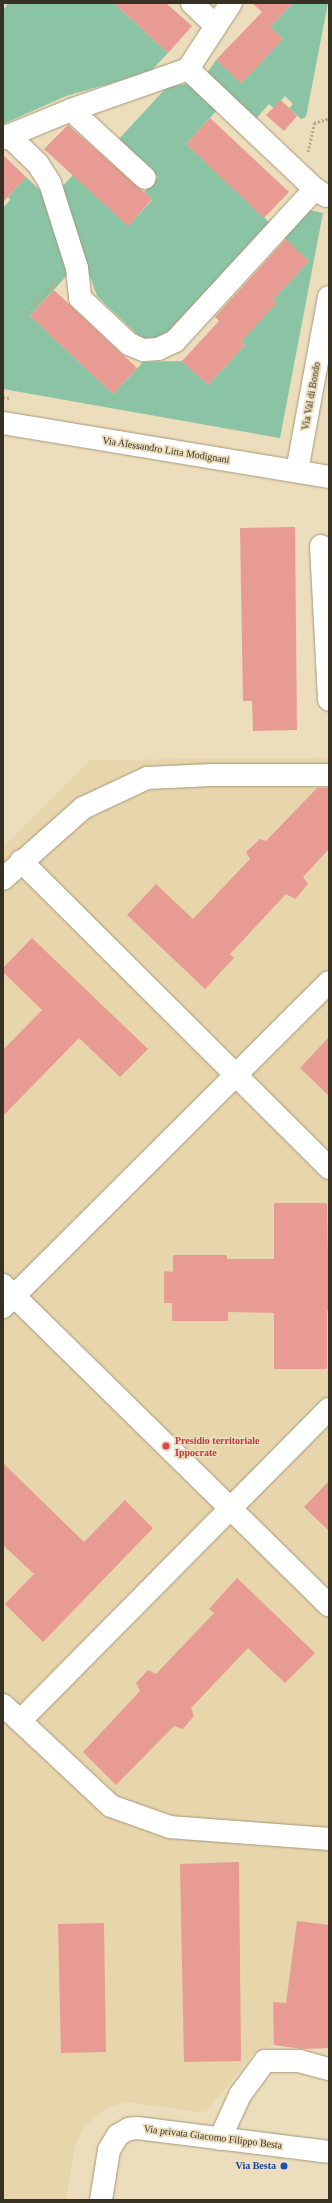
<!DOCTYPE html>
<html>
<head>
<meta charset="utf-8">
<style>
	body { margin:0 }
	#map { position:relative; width:332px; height:2203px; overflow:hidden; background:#ecddbc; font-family:Georgia,serif }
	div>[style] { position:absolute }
	.built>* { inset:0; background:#e7d5ac }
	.green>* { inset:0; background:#8ac4a5 }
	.building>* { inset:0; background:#e89b92 }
	.path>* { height:2.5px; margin-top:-1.25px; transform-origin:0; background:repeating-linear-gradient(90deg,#b4a88d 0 2px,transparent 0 4px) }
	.roads { filter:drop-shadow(0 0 1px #a69878) drop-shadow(0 0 1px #a69878) }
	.minor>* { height:22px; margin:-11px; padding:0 11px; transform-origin:11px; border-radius:11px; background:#fff }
	.dots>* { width:11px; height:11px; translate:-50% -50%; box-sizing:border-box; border:2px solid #ecddbc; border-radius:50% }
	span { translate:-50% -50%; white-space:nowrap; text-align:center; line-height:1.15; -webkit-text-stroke:3.5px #ecddbc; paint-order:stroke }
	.street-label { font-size:10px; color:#373124 }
	.health-label { font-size:10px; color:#be3a42; font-weight:700 }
	.left { translate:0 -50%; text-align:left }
	.transit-label { font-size:10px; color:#164399; font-weight:700 }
	.right { translate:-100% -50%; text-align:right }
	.frame { position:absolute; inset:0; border:4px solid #373124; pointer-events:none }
</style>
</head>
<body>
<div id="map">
	<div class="built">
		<div style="clip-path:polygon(329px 758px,329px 2048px,303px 2049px,274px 2045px,254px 2053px,207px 2111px,198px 2112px,127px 2102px,108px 2107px,84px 2127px,75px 2145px,66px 2200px,3px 2200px,3px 847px,90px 760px)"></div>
	</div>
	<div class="green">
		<div style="clip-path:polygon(8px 3px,114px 3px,168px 53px,150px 72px,66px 96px,3px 124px,3px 11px)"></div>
		<div style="clip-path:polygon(293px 3px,328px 3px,306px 117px,301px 119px,289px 108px,293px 104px,285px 96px,274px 108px,269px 104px,254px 121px,207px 73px,216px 60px,241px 83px,283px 39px,270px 27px)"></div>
		<div style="clip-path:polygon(192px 83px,219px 108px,186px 144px,270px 223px,164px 336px,148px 340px,140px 337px,97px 296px,59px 190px,73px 175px,128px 226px,152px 200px,144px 192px,158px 177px,118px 140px,167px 87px)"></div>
		<div style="clip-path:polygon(26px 177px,44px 194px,69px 273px,30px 316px,113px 394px,143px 362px,182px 361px,208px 385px,245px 345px,241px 341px,276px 303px,273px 300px,309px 261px,283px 237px,309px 210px,323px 213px,280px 438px,3px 389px,3px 208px,10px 200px,8px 197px)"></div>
	</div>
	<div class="building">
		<div style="clip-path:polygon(114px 3px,166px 3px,192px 26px,168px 53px)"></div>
		<div style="clip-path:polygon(252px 3px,293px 3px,270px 27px,283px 39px,241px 83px,216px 60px,262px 12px)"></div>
		<div style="clip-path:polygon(281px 100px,297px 116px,284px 131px,266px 115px)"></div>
		<div style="clip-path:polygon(210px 118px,289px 192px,264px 218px,186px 144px)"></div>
		<div style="clip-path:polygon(68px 125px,152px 199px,128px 226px,44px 149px)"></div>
		<div style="clip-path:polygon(3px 155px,26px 177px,3px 202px)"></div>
		<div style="clip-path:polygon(286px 239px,309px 261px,273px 300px,277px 303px,241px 341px,245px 345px,208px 385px,182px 361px,219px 321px,215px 317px)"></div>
		<div style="clip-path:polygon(54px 290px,137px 368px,113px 394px,30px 316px)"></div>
		<div style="clip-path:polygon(295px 527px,297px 730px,253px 731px,252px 701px,243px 701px,240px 528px)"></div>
		<div style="clip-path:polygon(317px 788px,329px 788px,329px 849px,303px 877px,308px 884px,295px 899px,286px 894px,230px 954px,234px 958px,205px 989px,127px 915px,156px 884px,193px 919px,250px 859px,246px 852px,260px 839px,266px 841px)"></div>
		<div style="clip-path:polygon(32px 938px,148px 1049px,120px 1077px,79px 1038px,3px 1116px,3px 1050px,42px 1010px,3px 972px,3px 968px)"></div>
		<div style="clip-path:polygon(329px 1037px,329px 1096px,300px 1068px)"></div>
		<div style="clip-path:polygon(274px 1203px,327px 1203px,329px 1311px,327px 1311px,327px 1369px,274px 1369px,274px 1313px,228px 1312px,228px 1321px,172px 1321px,172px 1303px,164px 1303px,164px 1271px,173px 1272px,173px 1255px,227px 1255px,227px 1259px,274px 1259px)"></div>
		<div style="clip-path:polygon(3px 1463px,84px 1542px,125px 1500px,153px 1528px,43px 1642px,5px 1604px,34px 1574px,3px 1545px)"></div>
		<div style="clip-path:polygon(329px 1481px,329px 1531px,304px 1507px)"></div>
		<div style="clip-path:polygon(237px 1578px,315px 1653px,285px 1683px,248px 1648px,191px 1708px,194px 1716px,183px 1729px,174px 1726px,116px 1785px,83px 1752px,140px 1691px,136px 1683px,148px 1670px,156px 1674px,214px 1613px,209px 1609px)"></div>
		<div style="clip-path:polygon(239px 1862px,241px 2061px,184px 2062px,180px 1864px)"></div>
		<div style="clip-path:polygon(297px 1921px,329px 1925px,329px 2048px,303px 2049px,274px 2045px,273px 2002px,286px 2003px)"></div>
		<div style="clip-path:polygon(104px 1923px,106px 2052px,61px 2053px,58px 1924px)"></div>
	</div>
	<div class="path">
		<div style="left:308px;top:152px;width:30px;rotate:-78deg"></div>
		<div style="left:314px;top:123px;width:16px;rotate:-18deg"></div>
		<div style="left:27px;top:312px;width:37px;rotate:-47deg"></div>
		<div style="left:52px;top:285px;width:6px;rotate:-9deg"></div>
		<div style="left:3px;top:397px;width:7px;rotate:8deg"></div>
	</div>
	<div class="roads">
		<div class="minor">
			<div style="left:192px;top:3px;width:33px;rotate:44deg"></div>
			<div style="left:231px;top:3px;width:79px;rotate:123.1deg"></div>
			<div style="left:188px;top:69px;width:175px;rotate:43.4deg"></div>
			<div style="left:315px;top:189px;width:13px;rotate:32deg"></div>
			<div style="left:71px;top:110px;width:100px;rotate:42.6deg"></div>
			<div style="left:9px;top:136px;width:40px;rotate:44deg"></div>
			<div style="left:38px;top:164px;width:22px;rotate:58deg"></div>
			<div style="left:50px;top:183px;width:89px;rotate:72.4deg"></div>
			<div style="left:77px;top:268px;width:30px;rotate:84deg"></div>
			<div style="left:80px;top:298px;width:67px;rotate:43.2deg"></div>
			<div style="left:129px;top:344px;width:15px;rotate:23deg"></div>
			<div style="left:143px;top:350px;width:15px;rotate:-4deg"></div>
			<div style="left:158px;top:349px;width:19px;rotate:-25deg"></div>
			<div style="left:175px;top:341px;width:207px;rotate:-47.4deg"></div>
			<div style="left:3px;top:138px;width:74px;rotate:-22.4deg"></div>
			<div style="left:71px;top:110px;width:124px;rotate:-19.3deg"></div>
			<div style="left:3px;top:423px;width:330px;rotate:9.4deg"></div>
			<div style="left:297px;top:471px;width:177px;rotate:-79.6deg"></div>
			<div style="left:321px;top:546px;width:154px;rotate:87deg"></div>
			<div style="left:21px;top:861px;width:435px;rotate:44.9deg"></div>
			<div style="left:3px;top:879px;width:107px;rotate:-41.6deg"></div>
			<div style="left:83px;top:808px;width:71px;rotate:-25.1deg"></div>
			<div style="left:147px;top:778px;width:66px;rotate:-2.6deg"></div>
			<div style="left:213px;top:775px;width:116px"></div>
			<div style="left:3px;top:1285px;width:457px;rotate:44.5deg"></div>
			<div style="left:3px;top:1307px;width:460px;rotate:-44.9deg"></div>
			<div style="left:3px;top:1705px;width:148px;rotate:43.1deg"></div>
			<div style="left:111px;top:1806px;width:63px;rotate:19.6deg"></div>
			<div style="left:170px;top:1827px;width:159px;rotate:4.3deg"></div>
			<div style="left:20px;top:1721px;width:439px;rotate:-45.3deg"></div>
			<div style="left:220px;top:2139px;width:48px;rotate:-65.6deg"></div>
			<div style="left:240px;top:2095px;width:42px;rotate:-53.7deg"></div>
			<div style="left:265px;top:2061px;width:34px"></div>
			<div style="left:299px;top:2061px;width:31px;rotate:15deg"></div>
			<div style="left:101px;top:2200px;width:51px;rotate:-80.9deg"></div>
			<div style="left:109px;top:2150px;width:17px;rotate:-59deg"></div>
			<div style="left:118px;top:2135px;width:13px;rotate:-29deg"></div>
			<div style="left:129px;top:2129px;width:8px;rotate:-7deg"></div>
			<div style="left:137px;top:2128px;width:193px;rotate:7.1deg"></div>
		</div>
	</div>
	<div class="dots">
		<div style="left:166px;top:1446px;background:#e0444e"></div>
		<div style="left:284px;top:2166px;background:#1a4fb4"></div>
	</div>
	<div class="street-label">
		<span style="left:311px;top:396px;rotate:-80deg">Via Val di Bondo</span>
		<span style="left:166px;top:450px;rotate:9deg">Via Alessandro Litta Modignani</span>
		<span style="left:213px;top:2137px;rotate:7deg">Via privata Giacomo Filippo Besta</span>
	</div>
	<div class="health-label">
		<span class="left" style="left:175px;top:1446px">Presidio territoriale<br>Ippocrate</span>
	</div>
	<div class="transit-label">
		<span class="right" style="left:276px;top:2166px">Via Besta</span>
	</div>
	<div class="frame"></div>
</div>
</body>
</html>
